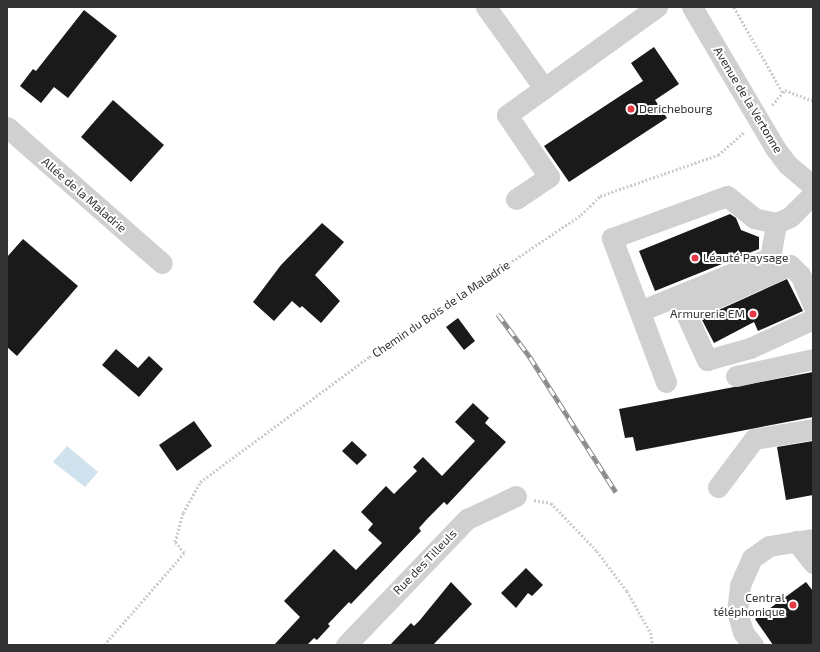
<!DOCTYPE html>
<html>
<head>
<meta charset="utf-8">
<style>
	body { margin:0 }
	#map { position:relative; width:820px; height:652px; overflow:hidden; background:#fff; font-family:"Exo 2",sans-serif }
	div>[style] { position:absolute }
	.water>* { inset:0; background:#cfe2ee }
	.building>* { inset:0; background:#1a1a1a }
	.path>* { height:2.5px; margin-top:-1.25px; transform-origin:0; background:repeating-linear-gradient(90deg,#cdcdcd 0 2px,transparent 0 4px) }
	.minor>* { height:21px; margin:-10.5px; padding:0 10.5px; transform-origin:10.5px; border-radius:10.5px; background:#d0d0d0 }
	.rail>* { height:4.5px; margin-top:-2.25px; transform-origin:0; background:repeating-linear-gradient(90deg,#fff 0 9px,#888 0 18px); box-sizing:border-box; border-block:1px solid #888 }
	.dots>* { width:11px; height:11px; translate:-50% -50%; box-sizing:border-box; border:2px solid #fff; border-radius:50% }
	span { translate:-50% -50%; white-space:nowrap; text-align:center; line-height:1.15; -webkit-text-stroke:4px #fff; paint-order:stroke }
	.street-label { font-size:12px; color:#333 }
	.poi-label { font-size:12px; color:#333 }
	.left { translate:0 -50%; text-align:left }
	.right { translate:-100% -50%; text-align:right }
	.frame { position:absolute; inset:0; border:8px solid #333; pointer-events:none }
</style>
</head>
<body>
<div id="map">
	<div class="water">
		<div style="clip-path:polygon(67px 446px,98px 472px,85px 487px,53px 462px)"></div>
	</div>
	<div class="building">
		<div style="clip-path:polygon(84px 10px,117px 36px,68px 98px,54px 87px,41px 103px,20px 86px,33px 69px,36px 71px)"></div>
		<div style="clip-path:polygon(654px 47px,679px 84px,655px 100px,667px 118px,569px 182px,544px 146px,643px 81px,631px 63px)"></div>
		<div style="clip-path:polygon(113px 100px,164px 145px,131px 182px,81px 137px)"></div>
		<div style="clip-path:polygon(730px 214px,736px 218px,741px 230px,759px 237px,759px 249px,655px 291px,639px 251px)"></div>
		<div style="clip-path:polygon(322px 223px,344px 242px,315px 275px,340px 301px,321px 323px,302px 306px,300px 308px,292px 301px,274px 321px,253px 302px,281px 265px)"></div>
		<div style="clip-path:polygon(23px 239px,78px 286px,17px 356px,7px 347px,7px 257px)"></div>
		<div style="clip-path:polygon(787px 279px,803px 311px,758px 331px,754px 322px,714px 343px,701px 318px)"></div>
		<div style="clip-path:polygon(458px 318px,475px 341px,464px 350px,446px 327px)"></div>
		<div style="clip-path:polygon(116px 349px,138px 368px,149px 356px,163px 369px,139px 397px,102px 365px)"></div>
		<div style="clip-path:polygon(813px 372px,813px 417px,636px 451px,633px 437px,625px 438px,619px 409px)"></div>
		<div style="clip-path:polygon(473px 403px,489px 418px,485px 423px,506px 442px,447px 505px,444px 502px,428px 518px,419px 528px,421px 531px,351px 604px,349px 602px,328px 624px,330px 626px,317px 640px,314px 638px,307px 645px,274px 645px,300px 617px,284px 601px,334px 549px,356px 570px,382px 543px,368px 530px,373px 524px,361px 512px,386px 486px,394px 494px,417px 471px,413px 467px,423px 457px,442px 476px,475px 441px,455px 422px)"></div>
		<div style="clip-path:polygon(194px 421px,212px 446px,177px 471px,159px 445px)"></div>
		<div style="clip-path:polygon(352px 441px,367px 455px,357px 465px,342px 451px)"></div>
		<div style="clip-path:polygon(813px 441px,813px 495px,786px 500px,777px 447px)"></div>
		<div style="clip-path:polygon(526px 568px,543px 585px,532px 596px,528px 593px,516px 608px,501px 593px)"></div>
		<div style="clip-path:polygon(451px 582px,472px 604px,433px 645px,390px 645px,411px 623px,414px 626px,420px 620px)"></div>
		<div style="clip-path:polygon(806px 582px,813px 591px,813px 645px,773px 645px,755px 619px)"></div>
	</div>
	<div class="path">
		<div style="left:734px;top:7px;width:99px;rotate:60.3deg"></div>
		<div style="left:772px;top:105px;width:20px;rotate:-49deg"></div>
		<div style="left:785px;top:90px;width:30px;rotate:21deg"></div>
		<div style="left:534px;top:500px;width:17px;rotate:10deg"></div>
		<div style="left:551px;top:503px;width:66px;rotate:46.2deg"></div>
		<div style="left:597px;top:551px;width:50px;rotate:53.1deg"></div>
		<div style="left:627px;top:591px;width:48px;rotate:60.3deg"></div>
		<div style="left:651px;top:633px;width:12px;rotate:81deg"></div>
		<div style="left:104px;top:645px;width:122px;rotate:-49deg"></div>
		<div style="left:184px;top:553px;width:14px;rotate:-129deg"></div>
		<div style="left:175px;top:542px;width:30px;rotate:-75deg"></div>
		<div style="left:183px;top:513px;width:35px;rotate:-61deg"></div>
		<div style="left:200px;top:482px;width:210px;rotate:-36.5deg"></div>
		<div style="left:369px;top:357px;width:255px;rotate:-33.8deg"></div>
		<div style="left:581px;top:215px;width:27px;rotate:-45deg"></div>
		<div style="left:600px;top:196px;width:125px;rotate:-19.2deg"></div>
		<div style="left:718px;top:155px;width:35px;rotate:-41deg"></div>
	</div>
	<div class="minor">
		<div style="left:486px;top:7px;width:100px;rotate:54.4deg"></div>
		<div style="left:692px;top:7px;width:164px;rotate:59.5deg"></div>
		<div style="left:775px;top:148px;width:21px;rotate:53deg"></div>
		<div style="left:788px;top:165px;width:33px;rotate:40deg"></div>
		<div style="left:7px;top:127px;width:206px;rotate:41.3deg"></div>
		<div style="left:516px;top:199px;width:40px;rotate:-34deg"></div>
		<div style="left:549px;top:177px;width:75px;rotate:-124.1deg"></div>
		<div style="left:507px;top:115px;width:185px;rotate:-35.8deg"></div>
		<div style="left:813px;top:305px;width:33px;rotate:-113deg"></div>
		<div style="left:800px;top:275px;width:14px;rotate:-135deg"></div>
		<div style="left:790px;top:265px;width:115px;rotate:155.9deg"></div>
		<div style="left:685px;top:312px;width:53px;rotate:65.4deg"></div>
		<div style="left:707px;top:360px;width:45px;rotate:-15.6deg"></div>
		<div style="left:750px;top:348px;width:69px;rotate:-24.7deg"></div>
		<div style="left:640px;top:311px;width:140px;rotate:-22.2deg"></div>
		<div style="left:770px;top:258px;width:36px;rotate:-80deg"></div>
		<div style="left:736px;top:376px;width:79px;rotate:-12.4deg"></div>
		<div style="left:666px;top:382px;width:154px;rotate:-110.6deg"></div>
		<div style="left:612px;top:238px;width:122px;rotate:-20.1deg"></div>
		<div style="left:727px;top:196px;width:35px;rotate:39deg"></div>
		<div style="left:754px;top:218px;width:23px;rotate:13deg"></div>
		<div style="left:776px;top:223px;width:15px;rotate:-23deg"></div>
		<div style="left:790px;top:217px;width:33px;rotate:-45deg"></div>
		<div style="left:718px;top:487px;width:60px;rotate:-53.1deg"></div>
		<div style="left:754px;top:439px;width:60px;rotate:-9.6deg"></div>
		<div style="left:796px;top:541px;width:28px;rotate:52deg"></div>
		<div style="left:346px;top:645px;width:175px;rotate:-46.2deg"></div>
		<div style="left:467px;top:519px;width:54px;rotate:-25.1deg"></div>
		<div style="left:753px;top:645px;width:16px;rotate:-128deg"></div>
		<div style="left:743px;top:632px;width:22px;rotate:-106deg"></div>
		<div style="left:737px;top:611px;width:26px;rotate:-83deg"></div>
		<div style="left:740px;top:585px;width:30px;rotate:-66deg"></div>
		<div style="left:752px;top:558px;width:21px;rotate:-35deg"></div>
		<div style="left:769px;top:546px;width:45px;rotate:-9deg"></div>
	</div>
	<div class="rail">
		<div style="left:498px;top:314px;width:54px;rotate:53.3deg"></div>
		<div style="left:530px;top:357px;width:160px;rotate:57.5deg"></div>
	</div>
	<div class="dots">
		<div style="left:631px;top:109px;background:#e63946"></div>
		<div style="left:695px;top:258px;background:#e63946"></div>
		<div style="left:753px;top:314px;background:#e63946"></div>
		<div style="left:793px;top:605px;background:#e63946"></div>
	</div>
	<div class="street-label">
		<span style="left:748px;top:100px;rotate:59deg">Avenue de la Vertonne</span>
		<span style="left:84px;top:195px;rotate:41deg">Allée de la Maladrie</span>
		<span style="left:441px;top:309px;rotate:-34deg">Chemin du Bois de la Maladrie</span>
		<span style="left:425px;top:562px;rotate:-46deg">Rue des Tilleuls</span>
	</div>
	<div class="poi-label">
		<span class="left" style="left:639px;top:109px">Derichebourg</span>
		<span class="left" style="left:703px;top:258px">Léauté Paysage</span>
		<span class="right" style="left:745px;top:314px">Armurerie EM</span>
		<span class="right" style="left:785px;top:605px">Central<br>téléphonique</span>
	</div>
	<div class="frame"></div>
</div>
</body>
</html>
